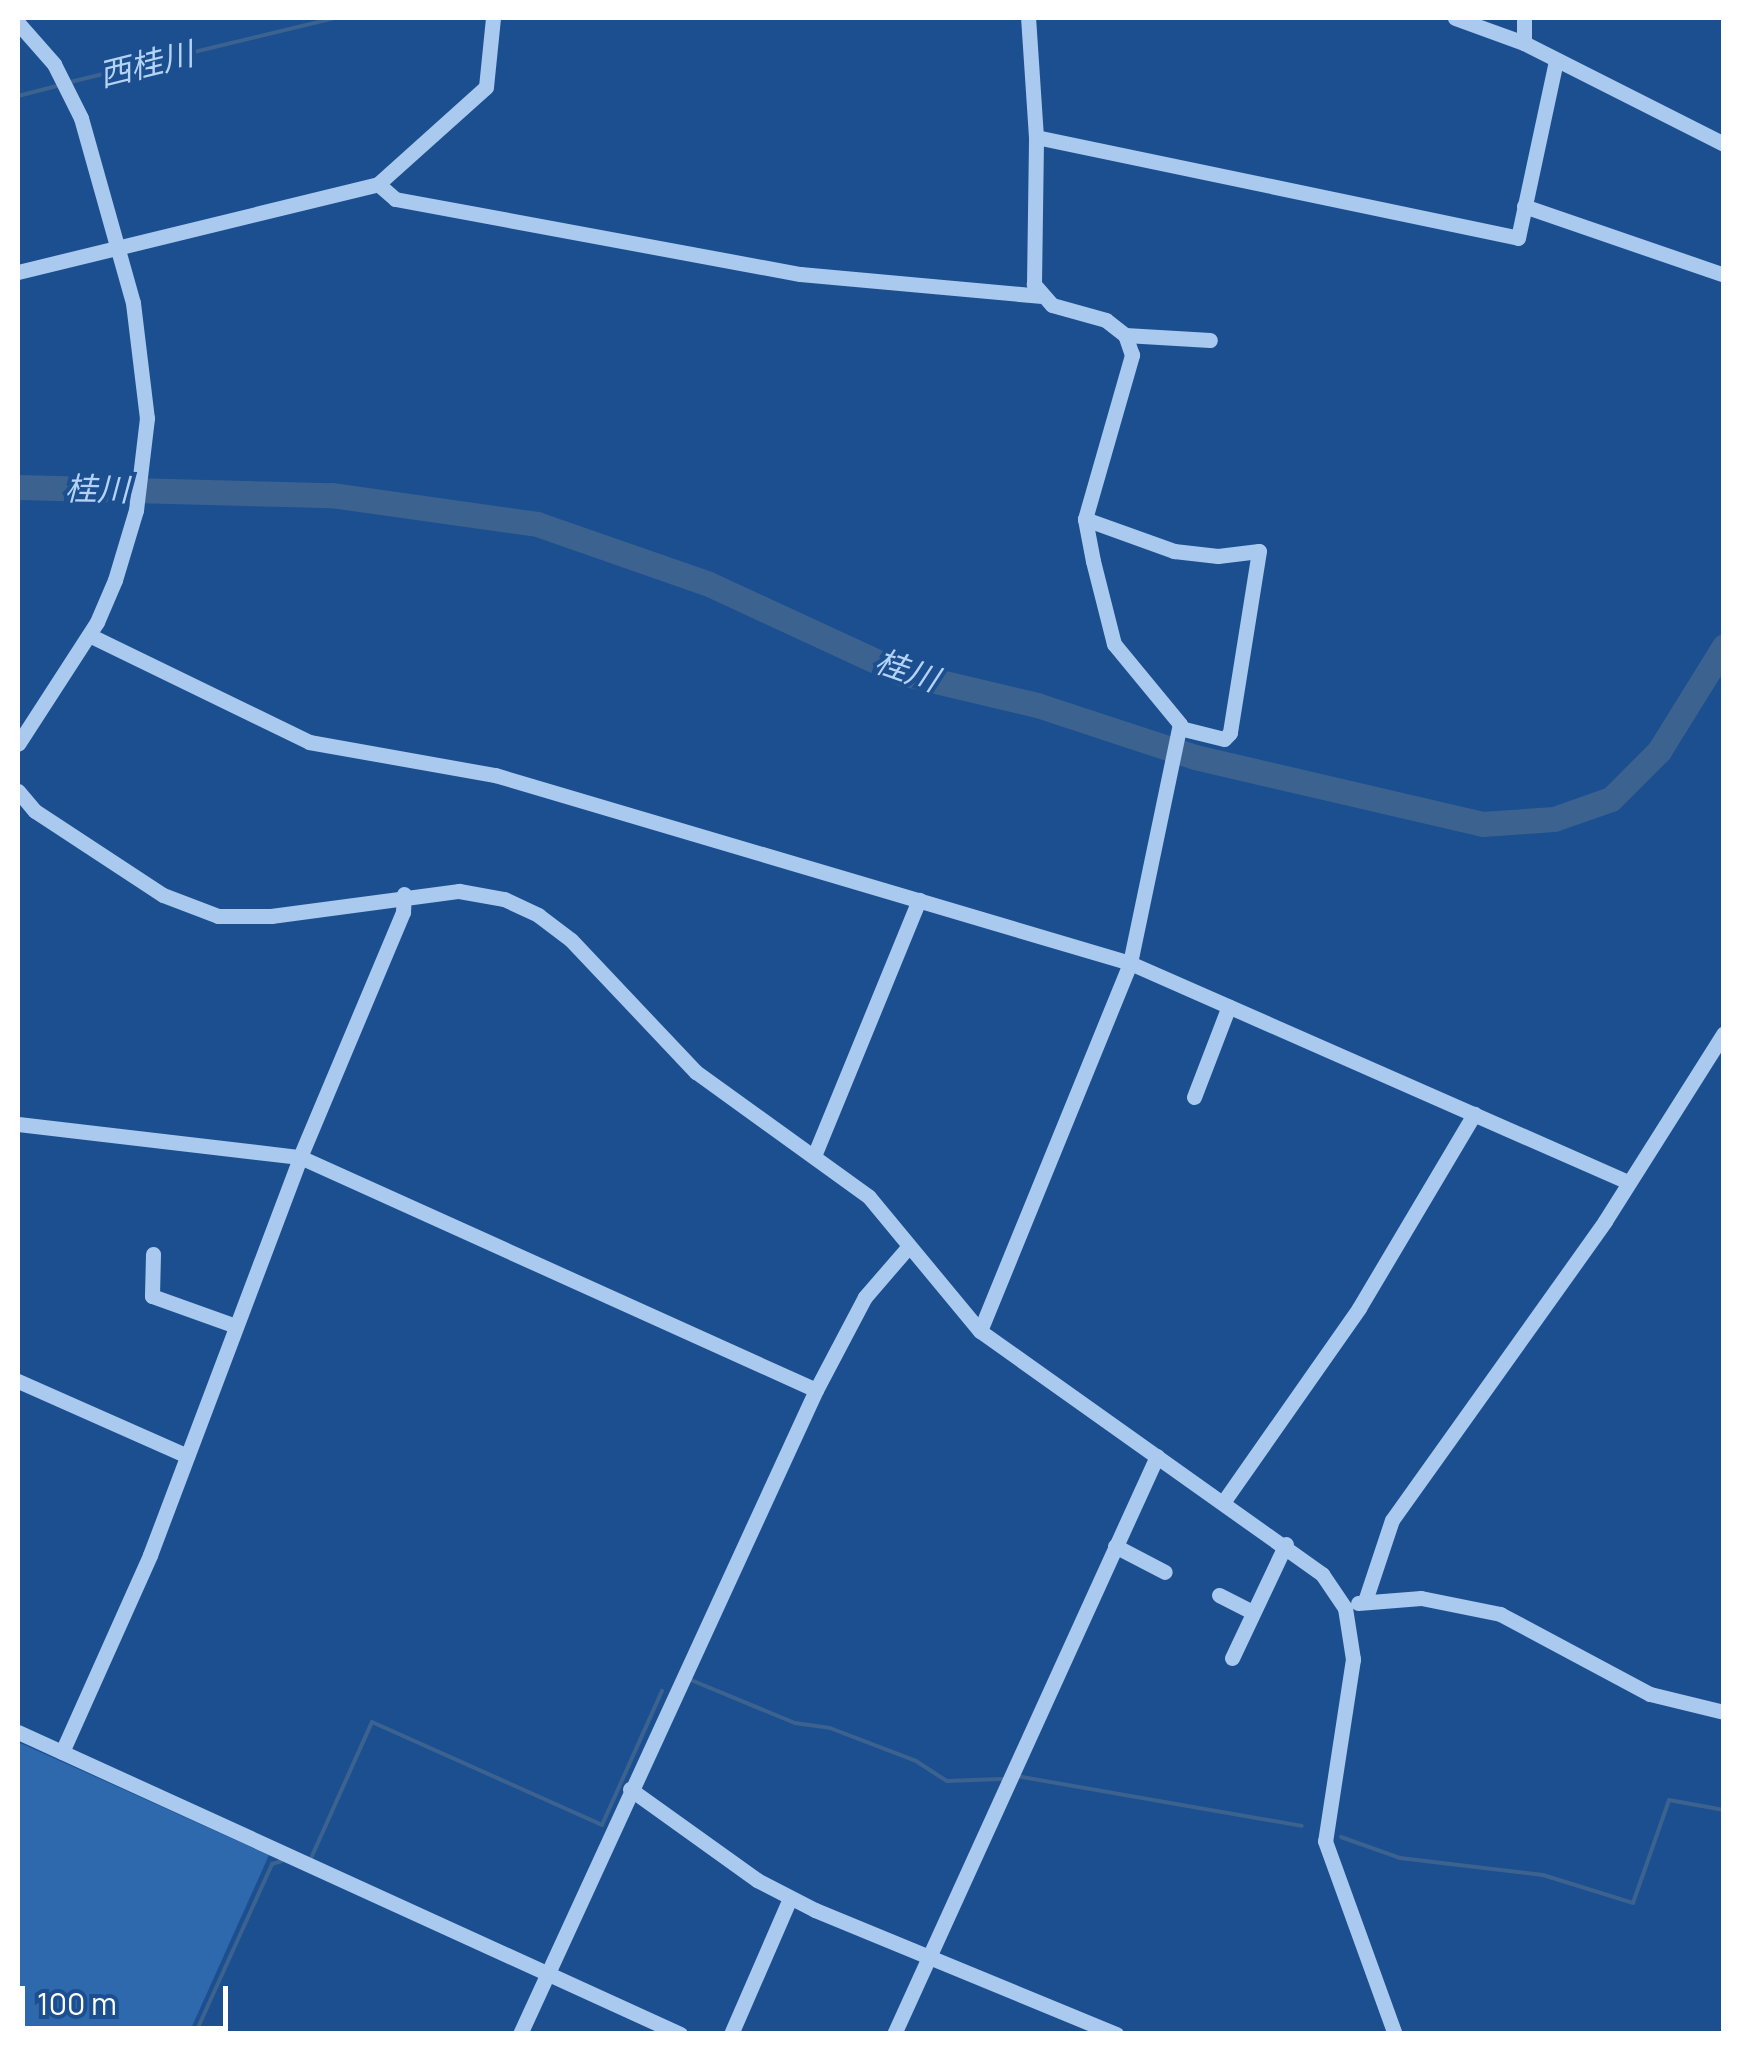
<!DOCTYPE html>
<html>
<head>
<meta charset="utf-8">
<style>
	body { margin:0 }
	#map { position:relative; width:1741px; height:2051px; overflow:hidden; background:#1b4f8f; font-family:Manrope,"Noto Sans JP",sans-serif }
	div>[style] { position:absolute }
	.green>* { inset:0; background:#2e69ad }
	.stream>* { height:4px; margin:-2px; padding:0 2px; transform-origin:2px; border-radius:2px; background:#3c6290 }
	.river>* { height:25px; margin:-12.5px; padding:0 12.5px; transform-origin:12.5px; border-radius:12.5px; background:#3c6290 }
	.minor>* { height:15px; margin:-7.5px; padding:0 7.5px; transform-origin:7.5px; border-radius:7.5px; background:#a9c9ee }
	span { translate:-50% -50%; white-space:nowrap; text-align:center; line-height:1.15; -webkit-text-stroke:8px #1b4f8f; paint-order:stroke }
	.water-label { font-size:32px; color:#b5d3f5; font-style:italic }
	.frame { position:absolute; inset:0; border:20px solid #fff; pointer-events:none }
	.scale { position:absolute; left:20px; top:1986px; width:208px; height:45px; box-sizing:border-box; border:5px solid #fff; border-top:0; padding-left:12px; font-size:30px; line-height:35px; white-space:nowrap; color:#fff; -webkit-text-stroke:8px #1b4f8f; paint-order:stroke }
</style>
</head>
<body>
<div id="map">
	<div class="green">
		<div style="clip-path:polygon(18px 1742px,269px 1855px,189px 2033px,18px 2033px)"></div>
	</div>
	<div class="stream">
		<div style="left:66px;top:83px;width:276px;rotate:-13.6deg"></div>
		<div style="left:18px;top:96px;width:40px;rotate:-14.4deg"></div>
		<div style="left:691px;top:1680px;width:113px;rotate:22.5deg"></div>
		<div style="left:795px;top:1723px;width:35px;rotate:8deg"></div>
		<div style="left:830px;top:1728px;width:92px;rotate:21deg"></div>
		<div style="left:916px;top:1761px;width:37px;rotate:33deg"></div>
		<div style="left:947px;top:1781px;width:55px;rotate:-2.1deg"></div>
		<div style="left:1016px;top:1776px;width:290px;rotate:9.9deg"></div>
		<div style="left:1341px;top:1837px;width:63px;rotate:19.6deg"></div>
		<div style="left:1400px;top:1858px;width:144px;rotate:6.8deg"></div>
		<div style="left:1543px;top:1875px;width:94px;rotate:17.3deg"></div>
		<div style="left:1633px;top:1903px;width:109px;rotate:-70.7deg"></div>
		<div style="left:1669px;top:1800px;width:56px;rotate:10.3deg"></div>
		<div style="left:312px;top:1856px;width:147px;rotate:-65.9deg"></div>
		<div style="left:372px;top:1722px;width:252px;rotate:24.1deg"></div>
		<div style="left:602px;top:1825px;width:147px;rotate:-65.9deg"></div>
		<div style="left:195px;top:2034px;width:187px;rotate:-65.6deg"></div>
		<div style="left:272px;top:1864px;width:10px;rotate:-17deg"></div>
	</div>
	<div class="river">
		<div style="left:18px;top:487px;width:313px;rotate:1.5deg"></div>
		<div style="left:331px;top:495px;width:208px;rotate:8deg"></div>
		<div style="left:537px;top:524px;width:182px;rotate:19.2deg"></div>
		<div style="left:709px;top:584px;width:213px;rotate:24.8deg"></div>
		<div style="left:902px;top:673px;width:139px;rotate:13.3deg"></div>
		<div style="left:1037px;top:705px;width:166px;rotate:18.2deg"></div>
		<div style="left:1195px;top:757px;width:295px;rotate:13.1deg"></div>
		<div style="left:1482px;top:824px;width:72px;rotate:-4deg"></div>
		<div style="left:1554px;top:819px;width:60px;rotate:-19.3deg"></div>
		<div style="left:1611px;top:799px;width:68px;rotate:-45deg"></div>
		<div style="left:1659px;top:751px;width:123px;rotate:-58.2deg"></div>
	</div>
	<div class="minor">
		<div style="left:1455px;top:18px;width:73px;rotate:19.9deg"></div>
		<div style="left:1524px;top:43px;width:224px;rotate:26.8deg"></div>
		<div style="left:18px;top:23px;width:55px;rotate:48.7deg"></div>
		<div style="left:54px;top:64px;width:60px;rotate:63.4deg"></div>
		<div style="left:81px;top:118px;width:192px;rotate:74.3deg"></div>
		<div style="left:133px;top:303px;width:116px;rotate:83.1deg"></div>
		<div style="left:147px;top:418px;width:93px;rotate:96.8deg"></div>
		<div style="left:136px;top:510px;width:73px;rotate:106.7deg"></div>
		<div style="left:115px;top:580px;width:46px;rotate:113.2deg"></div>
		<div style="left:97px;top:622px;width:145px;rotate:122.9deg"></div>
		<div style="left:1524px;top:43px;width:25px;rotate:-90deg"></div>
		<div style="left:1036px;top:137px;width:492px;rotate:11.8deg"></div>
		<div style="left:1518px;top:238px;width:182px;rotate:-77.9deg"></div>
		<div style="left:378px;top:184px;width:23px;rotate:41deg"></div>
		<div style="left:395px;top:199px;width:412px;rotate:10.5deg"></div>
		<div style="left:800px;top:274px;width:243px;rotate:5.2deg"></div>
		<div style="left:1524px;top:206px;width:212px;rotate:19deg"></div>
		<div style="left:18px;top:272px;width:371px;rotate:-13.7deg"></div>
		<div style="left:378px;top:184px;width:145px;rotate:-41.9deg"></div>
		<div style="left:486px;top:87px;width:69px;rotate:-84.2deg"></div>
		<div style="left:1125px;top:335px;width:85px;rotate:3.4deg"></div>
		<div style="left:1085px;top:519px;width:95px;rotate:19.8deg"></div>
		<div style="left:1174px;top:551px;width:44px;rotate:6.5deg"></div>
		<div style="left:1218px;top:556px;width:41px;rotate:-7deg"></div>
		<div style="left:1259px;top:551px;width:184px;rotate:99.1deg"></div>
		<div style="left:1230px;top:733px;width:8px;rotate:135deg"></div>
		<div style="left:1224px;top:739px;width:45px;rotate:-166deg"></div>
		<div style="left:89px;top:635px;width:245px;rotate:25.9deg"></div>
		<div style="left:309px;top:742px;width:189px;rotate:10.1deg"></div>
		<div style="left:495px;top:775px;width:662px;rotate:16.49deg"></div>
		<div style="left:1130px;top:963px;width:544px;rotate:23.74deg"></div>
		<div style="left:18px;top:791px;width:26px;rotate:50deg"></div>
		<div style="left:35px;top:811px;width:153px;rotate:33.3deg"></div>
		<div style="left:163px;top:895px;width:59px;rotate:20.9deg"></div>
		<div style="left:218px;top:916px;width:53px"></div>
		<div style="left:271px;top:916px;width:190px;rotate:-7.6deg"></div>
		<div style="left:459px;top:891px;width:46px;rotate:10.1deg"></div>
		<div style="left:504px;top:899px;width:38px;rotate:25deg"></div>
		<div style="left:538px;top:915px;width:41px;rotate:37.1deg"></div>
		<div style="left:571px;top:940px;width:182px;rotate:46.6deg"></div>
		<div style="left:696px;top:1072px;width:213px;rotate:35.8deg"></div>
		<div style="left:869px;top:1197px;width:174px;rotate:50.4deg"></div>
		<div style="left:980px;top:1331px;width:420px;rotate:35.4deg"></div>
		<div style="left:1322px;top:1574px;width:41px;rotate:55.9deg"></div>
		<div style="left:1345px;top:1608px;width:52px;rotate:81.1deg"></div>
		<div style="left:1353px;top:1659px;width:184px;rotate:98.7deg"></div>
		<div style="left:1325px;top:1841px;width:205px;rotate:70.1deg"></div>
		<div style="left:1194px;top:1097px;width:97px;rotate:-69deg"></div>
		<div style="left:18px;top:1124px;width:284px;rotate:6.7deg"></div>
		<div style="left:300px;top:1157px;width:566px;rotate:24.3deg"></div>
		<div style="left:814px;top:1156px;width:277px;rotate:-67.7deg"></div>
		<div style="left:153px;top:1254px;width:42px;rotate:91.4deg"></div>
		<div style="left:152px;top:1296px;width:89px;rotate:19.7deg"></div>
		<div style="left:980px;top:1331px;width:397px;rotate:-67.8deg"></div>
		<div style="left:1130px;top:963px;width:244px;rotate:-78.2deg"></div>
		<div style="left:1180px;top:724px;width:104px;rotate:-129.5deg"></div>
		<div style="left:1114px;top:644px;width:86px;rotate:-104.2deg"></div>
		<div style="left:1093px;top:561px;width:43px;rotate:-100.8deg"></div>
		<div style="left:1085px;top:519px;width:171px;rotate:-74deg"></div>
		<div style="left:1132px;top:355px;width:21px;rotate:-109deg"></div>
		<div style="left:1125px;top:335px;width:24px;rotate:-142deg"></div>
		<div style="left:1106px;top:320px;width:56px;rotate:-164.5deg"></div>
		<div style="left:1052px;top:305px;width:28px;rotate:-131deg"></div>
		<div style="left:1034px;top:284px;width:147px;rotate:-89.2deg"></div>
		<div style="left:1036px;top:137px;width:119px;rotate:-93.8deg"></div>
		<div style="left:18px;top:1381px;width:185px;rotate:23.9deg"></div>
		<div style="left:1224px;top:1501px;width:236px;rotate:-55deg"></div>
		<div style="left:1359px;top:1308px;width:226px;rotate:-59.3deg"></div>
		<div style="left:1115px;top:1546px;width:56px;rotate:27.5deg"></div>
		<div style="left:1219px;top:1595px;width:38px;rotate:27deg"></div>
		<div style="left:1365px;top:1601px;width:85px;rotate:-71.6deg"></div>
		<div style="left:1392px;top:1520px;width:367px;rotate:-54.5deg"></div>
		<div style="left:1605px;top:1221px;width:222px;rotate:-57.7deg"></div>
		<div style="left:1358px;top:1603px;width:63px;rotate:-4.5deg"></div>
		<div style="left:1421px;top:1598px;width:81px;rotate:11.4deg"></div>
		<div style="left:1500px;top:1614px;width:170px;rotate:28.1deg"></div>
		<div style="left:1650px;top:1694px;width:76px;rotate:13.7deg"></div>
		<div style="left:1232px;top:1658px;width:126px;rotate:-64.7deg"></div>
		<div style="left:18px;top:1732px;width:728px;rotate:24.52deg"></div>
		<div style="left:62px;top:1752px;width:216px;rotate:-65.9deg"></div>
		<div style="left:150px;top:1555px;width:425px;rotate:-69.3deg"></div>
		<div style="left:300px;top:1157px;width:266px;rotate:-67.2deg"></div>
		<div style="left:403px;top:912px;width:18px;rotate:-87deg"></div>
		<div style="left:630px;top:1789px;width:156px;rotate:35.6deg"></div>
		<div style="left:757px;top:1880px;width:65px;rotate:27.3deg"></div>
		<div style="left:815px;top:1910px;width:326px;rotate:22.4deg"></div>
		<div style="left:520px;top:2034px;width:709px;rotate:-65.32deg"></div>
		<div style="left:816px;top:1390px;width:105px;rotate:-62.2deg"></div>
		<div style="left:865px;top:1297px;width:67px;rotate:-49.2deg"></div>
		<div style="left:731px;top:2034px;width:148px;rotate:-66.5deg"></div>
		<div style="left:894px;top:2034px;width:635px;rotate:-65.53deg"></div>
	</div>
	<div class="water-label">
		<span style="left:146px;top:64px;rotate:-14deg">西桂川</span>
		<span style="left:97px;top:489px;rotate:1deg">桂川</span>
		<span style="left:907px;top:670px;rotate:19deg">桂川</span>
	</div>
	<div class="frame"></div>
	<div class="scale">100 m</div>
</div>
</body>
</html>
